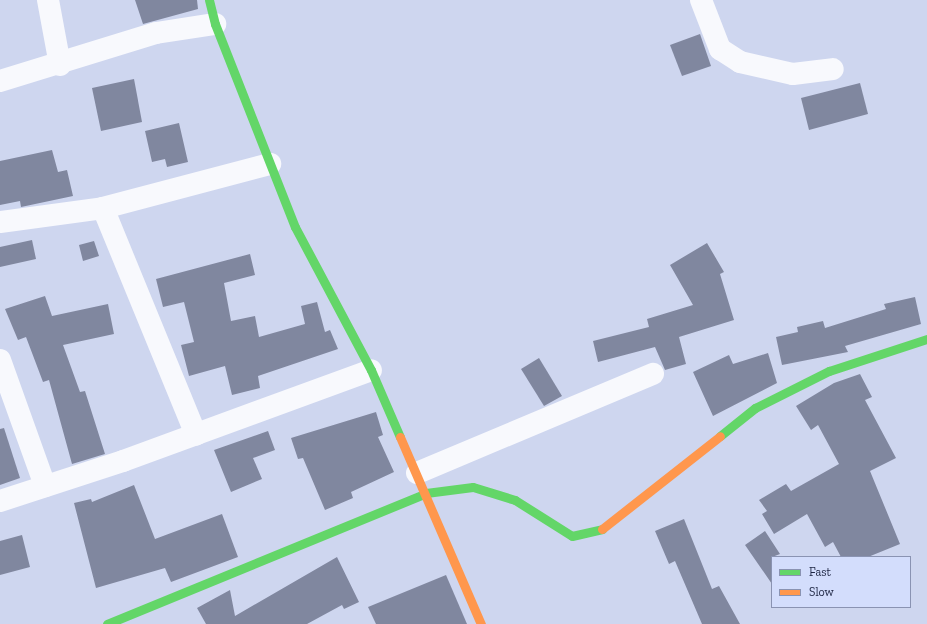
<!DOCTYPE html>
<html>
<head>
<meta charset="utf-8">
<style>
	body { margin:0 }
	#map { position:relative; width:927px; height:624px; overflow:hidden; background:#ced6ef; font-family:"Zilla Slab",serif }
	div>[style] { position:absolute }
	.building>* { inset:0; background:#80879f }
	.street>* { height:22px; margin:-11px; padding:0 11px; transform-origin:11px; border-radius:11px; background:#f8f9fd }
	.fast>* { height:9px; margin:-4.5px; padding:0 4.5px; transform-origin:4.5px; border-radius:4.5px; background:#63d668 }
	.slow>* { height:9px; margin:-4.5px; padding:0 4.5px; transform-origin:4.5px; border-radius:4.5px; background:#ff974d }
	span { translate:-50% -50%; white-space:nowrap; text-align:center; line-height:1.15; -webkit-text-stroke:4px #d3ddfc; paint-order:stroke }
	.legend { position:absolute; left:771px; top:556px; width:140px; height:52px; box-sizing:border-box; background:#d3ddfc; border:1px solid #8a93b2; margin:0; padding:5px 7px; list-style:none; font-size:12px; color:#1d2542 }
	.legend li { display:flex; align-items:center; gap:8px; height:20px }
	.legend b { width:20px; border:1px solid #8a93b2 }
</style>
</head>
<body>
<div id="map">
	<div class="building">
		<div style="clip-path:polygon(135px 0,197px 0,198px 9px,143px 24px)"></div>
		<div style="clip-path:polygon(700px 34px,711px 66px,682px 76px,670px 45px)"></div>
		<div style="clip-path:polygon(134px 79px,142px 122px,101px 131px,92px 88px)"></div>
		<div style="clip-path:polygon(860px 83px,868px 114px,809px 130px,801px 98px)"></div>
		<div style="clip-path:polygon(179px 123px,188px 162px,167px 167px,165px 159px,152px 162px,145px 131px)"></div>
		<div style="clip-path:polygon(52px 150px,58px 172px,67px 170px,73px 196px,21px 207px,20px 201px,0 205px,0 161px)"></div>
		<div style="clip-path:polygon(32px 240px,36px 259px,0 267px,0 247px)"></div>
		<div style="clip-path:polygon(94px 241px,99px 256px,83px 261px,79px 245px)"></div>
		<div style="clip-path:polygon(707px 243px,724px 272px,720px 274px,734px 320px,679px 337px,686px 364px,665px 370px,655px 347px,598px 362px,593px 341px,649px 327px,647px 319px,693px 305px,670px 265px)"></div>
		<div style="clip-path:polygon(250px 254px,255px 275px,224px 283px,231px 321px,255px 316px,259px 337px,305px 324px,301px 306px,317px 302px,325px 332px,330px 330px,338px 349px,258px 376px,260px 388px,232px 395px,225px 366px,189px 376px,181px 345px,194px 342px,184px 302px,163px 307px,156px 279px)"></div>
		<div style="clip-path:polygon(45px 296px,52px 316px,108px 304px,114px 334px,63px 345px,80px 392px,85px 391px,105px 454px,72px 464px,49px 380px,43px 382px,26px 337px,18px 340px,5px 309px)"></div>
		<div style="clip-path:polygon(915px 297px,921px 324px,845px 346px,848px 352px,782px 365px,776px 337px,798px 332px,797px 327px,823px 321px,825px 328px,886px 309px,884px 304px)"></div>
		<div style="clip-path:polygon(768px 353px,777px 383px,713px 416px,693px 372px,729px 355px,733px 364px)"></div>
		<div style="clip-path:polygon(539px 358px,562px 396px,544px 406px,521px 369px)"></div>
		<div style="clip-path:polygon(860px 374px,872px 397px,865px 400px,896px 458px,870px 471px,900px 544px,868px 557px,841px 557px,833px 542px,825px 547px,807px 514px,774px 534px,762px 514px,767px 511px,759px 500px,786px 484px,791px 491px,839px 464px,818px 425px,811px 430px,796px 406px,834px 383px)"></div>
		<div style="clip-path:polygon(376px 412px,383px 435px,378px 437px,394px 472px,351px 492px,353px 498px,325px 510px,303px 458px,298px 459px,291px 438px)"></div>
		<div style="clip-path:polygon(4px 428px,20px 478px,0 485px,0 429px)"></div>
		<div style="clip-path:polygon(268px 431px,275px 450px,253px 458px,262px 479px,231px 492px,214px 450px)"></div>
		<div style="clip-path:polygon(134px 485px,155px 539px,222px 514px,238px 557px,171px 582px,165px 568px,96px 588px,74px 503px,91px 499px,92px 502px)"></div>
		<div style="clip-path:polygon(684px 519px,712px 589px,719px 586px,740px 624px,702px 624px,675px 561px,669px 564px,655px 531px)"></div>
		<div style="clip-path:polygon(765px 531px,780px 554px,772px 557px,772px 584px,745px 545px)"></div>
		<div style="clip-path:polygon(22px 535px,30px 567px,0 575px,0 541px)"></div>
		<div style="clip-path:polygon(337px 557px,359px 602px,344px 609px,342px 605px,307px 624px,206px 624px,197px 608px,230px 590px,235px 616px)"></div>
		<div style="clip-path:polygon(446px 575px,467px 624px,376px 624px,368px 607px)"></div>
	</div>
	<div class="street">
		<div style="left:48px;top:0;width:66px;rotate:79.5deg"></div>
		<div style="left:701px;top:0;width:53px;rotate:68.8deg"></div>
		<div style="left:720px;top:49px;width:24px;rotate:33deg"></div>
		<div style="left:740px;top:62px;width:54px;rotate:12.8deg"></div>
		<div style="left:793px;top:74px;width:40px;rotate:-7.1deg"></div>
		<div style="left:0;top:81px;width:163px;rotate:-17.1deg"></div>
		<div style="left:156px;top:33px;width:60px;rotate:-8.7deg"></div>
		<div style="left:103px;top:208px;width:245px;rotate:67.7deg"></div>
		<div style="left:0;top:222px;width:104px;rotate:-7.7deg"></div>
		<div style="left:103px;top:208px;width:173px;rotate:-14.8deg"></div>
		<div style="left:0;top:360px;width:134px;rotate:70.3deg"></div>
		<div style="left:417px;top:473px;width:256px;rotate:-22.8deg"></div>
		<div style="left:0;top:501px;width:129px;rotate:-18deg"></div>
		<div style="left:123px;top:461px;width:264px;rotate:-20.1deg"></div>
	</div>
	<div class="fast">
		<div style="left:209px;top:0;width:25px;rotate:76deg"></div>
		<div style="left:215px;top:24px;width:218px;rotate:68.5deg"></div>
		<div style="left:295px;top:227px;width:162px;rotate:62deg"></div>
		<div style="left:371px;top:370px;width:73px;rotate:66.6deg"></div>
		<div style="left:720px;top:436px;width:45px;rotate:-38.7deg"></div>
		<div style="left:755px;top:408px;width:83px;rotate:-26.6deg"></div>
		<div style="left:829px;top:371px;width:103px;rotate:-18.1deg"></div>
		<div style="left:107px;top:624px;width:345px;rotate:-22.3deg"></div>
		<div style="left:426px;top:493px;width:47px;rotate:-7.3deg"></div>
		<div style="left:473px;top:487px;width:44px;rotate:17.2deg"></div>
		<div style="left:515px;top:500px;width:67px;rotate:32.3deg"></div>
		<div style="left:572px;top:536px;width:31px;rotate:-13deg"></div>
	</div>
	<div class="slow">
		<div style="left:400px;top:437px;width:204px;rotate:66.6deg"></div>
		<div style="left:602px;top:529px;width:150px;rotate:-38.2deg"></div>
	</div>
	<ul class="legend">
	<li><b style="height:5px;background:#63d668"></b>Fast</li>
	<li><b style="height:5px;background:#ff974d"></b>Slow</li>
	</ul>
</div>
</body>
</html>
